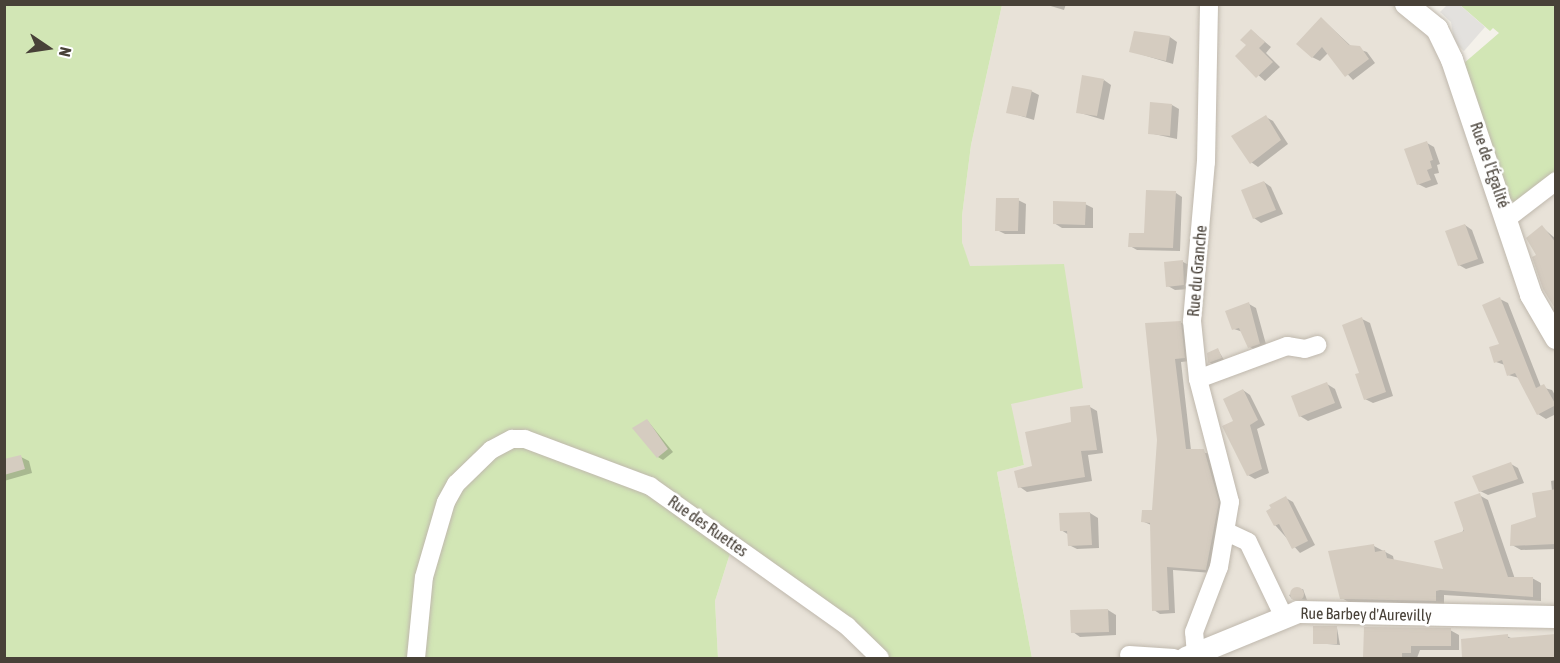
<!DOCTYPE html>
<html>
<head>
<meta charset="utf-8">
<style>
	body { margin:0 }
	#map { position:relative; width:1560px; height:663px; overflow:hidden; background:#f4f1ea; font-family:"Asap Condensed",sans-serif }
	div>[style] { position:absolute }
	.residential>* { inset:0; background:#e8e2d8 }
	.green>* { inset:0; background:#d2e6b5 }
	.parking>* { inset:0; background:#e3e1de }
	.shadow>* { inset:0; background:#0003 }
	.building>* { inset:0; background:#d5ccc0 }
	.round { border-radius:50% }
	.roads { filter:drop-shadow(0 0 2px #bfb8ad) drop-shadow(0 0 2px #bfb8ad) }
	.minor>* { height:18px; margin:-9px; padding:0 9px; transform-origin:9px; border-radius:9px; background:#fff }
	.tertiary>* { height:22px; margin:-11px; padding:0 11px; transform-origin:11px; border-radius:11px; background:#fff }
	span { translate:-50% -50%; white-space:nowrap; text-align:center; line-height:1.15; -webkit-text-stroke:5px #fff; paint-order:stroke }
	.street-label { font-size:16px; color:#484138 }
	.frame { position:absolute; inset:0; border:6px solid #484138; pointer-events:none }
	.north { position:absolute; left:18px; top:18px; width:60px; height:60px; -webkit-text-stroke:4px #fff; paint-order:stroke; rotate:103deg; font-size:16px; font-weight:700; line-height:24px; text-align:center; color:#484138 }
	.north::after { content:''; display:block; margin:auto; width:21px; height:27px; background:#484138; clip-path:polygon(50% 0,100% 100%,50% 72%,0 100%) }
</style>
</head>
<body>
<div id="map">
	<div class="residential">
		<div style="clip-path:polygon(1002px 5px,1406px 5px,1555px 181px,1555px 658px,1032px 658px,997px 472px,1024px 465px,1010px 404px,1064px 265px,969px 266px,962px 242px,962px 216px,971px 145px)"></div>
		<div style="clip-path:polygon(733px 544px,880px 658px,718px 658px,715px 601px)"></div>
	</div>
	<div class="green">
		<div style="clip-path:polygon(4px 5px,1002px 5px,971px 145px,962px 216px,962px 242px,970px 266px,1064px 264px,1083px 388px,1011px 404px,1024px 465px,997px 472px,1032px 658px,880px 658px,733px 544px,715px 601px,718px 658px,5px 658px)"></div>
		<div style="clip-path:polygon(1460px 5px,1555px 5px,1555px 181px,1508px 218px,1463px 64px,1499px 33px,1493px 28px,1490px 31px)"></div>
	</div>
	<div class="parking">
		<div style="clip-path:polygon(1447px 5px,1460px 5px,1485px 27px,1464px 51px,1454px 42px,1451px 22px,1440px 12px)"></div>
	</div>
	<div class="shadow">
		<div style="clip-path:polygon(1044px 4px,1066px 4px,1064px 10px)"></div>
		<div style="clip-path:polygon(1321px 18px,1352px 47px,1367px 52px,1375px 63px,1353px 80px,1328px 53px,1320px 61px,1312px 57px)"></div>
		<div style="clip-path:polygon(1251px 30px,1271px 47px,1266px 53px,1280px 67px,1265px 81px,1237px 56px,1248px 45px)"></div>
		<div style="clip-path:polygon(1170px 37px,1177px 42px,1173px 64px,1130px 51px)"></div>
		<div style="clip-path:polygon(1104px 80px,1111px 85px,1104px 120px,1077px 112px)"></div>
		<div style="clip-path:polygon(1031px 91px,1039px 95px,1034px 120px,1008px 112px)"></div>
		<div style="clip-path:polygon(1172px 105px,1179px 109px,1177px 139px,1149px 133px)"></div>
		<div style="clip-path:polygon(1266px 117px,1273px 121px,1288px 144px,1258px 167px,1251px 162px)"></div>
		<div style="clip-path:polygon(1427px 143px,1434px 147px,1440px 164px,1437px 165px,1439px 173px,1434px 174px,1438px 184px,1426px 188px,1418px 184px)"></div>
		<div style="clip-path:polygon(1264px 182px,1271px 187px,1283px 214px,1261px 223px,1254px 218px)"></div>
		<div style="clip-path:polygon(1176px 193px,1182px 197px,1180px 251px,1137px 250px,1130px 246px,1145px 235px)"></div>
		<div style="clip-path:polygon(1018px 200px,1026px 204px,1025px 234px,1005px 234px,997px 230px)"></div>
		<div style="clip-path:polygon(1085px 204px,1093px 208px,1093px 228px,1062px 228px,1054px 223px)"></div>
		<div style="clip-path:polygon(1465px 225px,1472px 230px,1484px 263px,1466px 269px,1459px 265px)"></div>
		<div style="clip-path:polygon(1542px 227px,1556px 239px,1556px 307px,1538px 256px)"></div>
		<div style="clip-path:polygon(1183px 262px,1191px 266px,1191px 289px,1175px 290px,1168px 286px)"></div>
		<div style="clip-path:polygon(1500px 299px,1508px 303px,1541px 387px,1552px 390px,1556px 397px,1556px 414px,1546px 419px,1538px 414px,1519px 378px,1508px 375px,1505px 365px,1496px 362px,1501px 345px)"></div>
		<div style="clip-path:polygon(1249px 304px,1256px 308px,1267px 348px,1257px 351px,1250px 347px,1243px 332px,1234px 329px)"></div>
		<div style="clip-path:polygon(1362px 319px,1370px 323px,1393px 396px,1373px 403px,1365px 399px,1361px 374px)"></div>
		<div style="clip-path:polygon(1180px 322px,1187px 326px,1190px 361px,1181px 362px,1191px 450px,1211px 454px,1224px 507px,1212px 573px,1173px 570px,1175px 613px,1160px 614px,1154px 610px,1151px 525px,1142px 521px,1153px 512px,1158px 440px,1146px 324px)"></div>
		<div style="clip-path:polygon(1218px 350px,1224px 360px,1212px 364px,1209px 362px)"></div>
		<div style="clip-path:polygon(1327px 384px,1335px 389px,1342px 408px,1308px 421px,1300px 416px)"></div>
		<div style="clip-path:polygon(1243px 390px,1250px 395px,1265px 425px,1257px 429px,1269px 473px,1255px 479px,1248px 475px)"></div>
		<div style="clip-path:polygon(1090px 407px,1097px 411px,1103px 453px,1088px 455px,1092px 481px,1027px 492px,1020px 487px)"></div>
		<div style="clip-path:polygon(647px 420px,673px 452px,663px 460px,658px 457px)"></div>
		<div style="clip-path:polygon(21px 457px,29px 461px,32px 473px,4px 481px,4px 461px)"></div>
		<div style="clip-path:polygon(1511px 464px,1518px 468px,1524px 483px,1488px 495px,1480px 491px)"></div>
		<div style="clip-path:polygon(1556px 480px,1556px 549px,1521px 550px,1512px 545px,1538px 518px,1552px 491px,1551px 481px)"></div>
		<div style="clip-path:polygon(1479px 495px,1488px 500px,1515px 579px,1532px 578px,1541px 583px,1541px 601px,1444px 595px,1444px 605px,1350px 603px,1342px 598px,1374px 546px,1393px 556px,1394px 561px,1445px 571px)"></div>
		<div style="clip-path:polygon(1286px 498px,1293px 502px,1315px 545px,1300px 553px,1275px 525px)"></div>
		<div style="clip-path:polygon(1090px 513px,1098px 518px,1099px 548px,1077px 549px,1069px 545px,1069px 535px,1061px 530px)"></div>
		<div style="clip-path:polygon(1303px 589px,1307px 600px,1292px 599px,1289px 595px)"></div>
		<div style="clip-path:polygon(1108px 610px,1116px 615px,1116px 635px,1080px 637px,1073px 632px)"></div>
		<div style="clip-path:polygon(1337px 628px,1340px 645px,1314px 643px)"></div>
		<div style="clip-path:polygon(1365px 628px,1450px 630px,1459px 635px,1459px 650px,1420px 650px,1417px 658px,1365px 658px)"></div>
		<div style="clip-path:polygon(1507px 636px,1513px 639px,1556px 638px,1556px 658px,1464px 657px)"></div>
	</div>
	<div class="building">
		<div style="clip-path:polygon(1321px 17px,1349px 45px,1360px 46px,1369px 59px,1345px 77px,1322px 47px,1312px 58px,1296px 44px)"></div>
		<div style="clip-path:polygon(1251px 29px,1265px 42px,1259px 48px,1273px 62px,1256px 78px,1235px 56px,1246px 45px,1240px 40px)"></div>
		<div style="clip-path:polygon(1134px 31px,1170px 36px,1166px 61px,1129px 52px)"></div>
		<div style="clip-path:polygon(1082px 75px,1104px 79px,1097px 116px,1076px 113px)"></div>
		<div style="clip-path:polygon(1012px 86px,1032px 90px,1026px 117px,1006px 113px)"></div>
		<div style="clip-path:polygon(1150px 102px,1172px 104px,1170px 136px,1148px 134px)"></div>
		<div style="clip-path:polygon(1266px 115px,1281px 140px,1250px 164px,1231px 136px)"></div>
		<div style="clip-path:polygon(1427px 141px,1433px 160px,1430px 161px,1432px 168px,1427px 170px,1431px 180px,1417px 185px,1404px 149px)"></div>
		<div style="clip-path:polygon(1264px 181px,1276px 210px,1253px 219px,1241px 190px)"></div>
		<div style="clip-path:polygon(1146px 190px,1176px 191px,1173px 248px,1128px 247px,1129px 233px,1144px 233px)"></div>
		<div style="clip-path:polygon(996px 198px,1019px 198px,1018px 231px,995px 231px)"></div>
		<div style="clip-path:polygon(1053px 201px,1086px 202px,1085px 225px,1053px 224px)"></div>
		<div style="clip-path:polygon(1465px 224px,1478px 259px,1458px 266px,1445px 231px)"></div>
		<div style="clip-path:polygon(1542px 225px,1556px 243px,1556px 310px,1543px 289px,1532px 257px,1536px 255px,1526px 238px)"></div>
		<div style="clip-path:polygon(1183px 260px,1184px 285px,1166px 287px,1164px 262px)"></div>
		<div style="clip-path:polygon(1500px 297px,1536px 388px,1544px 384px,1556px 405px,1537px 415px,1515px 373px,1507px 376px,1502px 360px,1494px 363px,1489px 347px,1499px 344px,1482px 305px)"></div>
		<div style="clip-path:polygon(1249px 302px,1260px 344px,1248px 348px,1239px 328px,1232px 330px,1225px 311px)"></div>
		<div style="clip-path:polygon(1362px 317px,1386px 392px,1364px 400px,1355px 374px,1359px 373px,1342px 325px)"></div>
		<div style="clip-path:polygon(1181px 321px,1185px 358px,1175px 359px,1186px 449px,1204px 449px,1219px 502px,1206px 570px,1167px 567px,1169px 610px,1152px 611px,1150px 523px,1141px 522px,1142px 510px,1152px 510px,1157px 440px,1145px 323px)"></div>
		<div style="clip-path:polygon(1218px 348px,1222px 358px,1208px 363px,1207px 353px)"></div>
		<div style="clip-path:polygon(1327px 382px,1335px 403px,1299px 417px,1291px 396px)"></div>
		<div style="clip-path:polygon(1243px 389px,1258px 420px,1250px 425px,1262px 469px,1247px 476px,1222px 426px,1233px 421px,1223px 399px)"></div>
		<div style="clip-path:polygon(1090px 405px,1097px 450px,1081px 451px,1085px 477px,1018px 488px,1014px 471px,1032px 466px,1025px 432px,1071px 422px,1070px 407px)"></div>
		<div style="clip-path:polygon(647px 419px,668px 449px,657px 458px,632px 428px)"></div>
		<div style="clip-path:polygon(21px 455px,25px 469px,4px 475px,4px 459px)"></div>
		<div style="clip-path:polygon(1511px 462px,1518px 479px,1479px 492px,1472px 476px)"></div>
		<div style="clip-path:polygon(1556px 489px,1556px 544px,1510px 546px,1511px 525px,1536px 517px,1532px 493px)"></div>
		<div style="clip-path:polygon(1480px 493px,1508px 577px,1533px 577px,1533px 597px,1440px 590px,1436px 591px,1436px 601px,1340px 599px,1328px 551px,1374px 544px,1375px 552px,1385px 550px,1387px 558px,1443px 569px,1434px 541px,1464px 531px,1454px 502px)"></div>
		<div style="clip-path:polygon(1286px 496px,1308px 541px,1292px 549px,1279px 524px,1274px 526px,1266px 511px,1271px 508px,1269px 505px)"></div>
		<div style="clip-path:polygon(1090px 512px,1092px 545px,1068px 546px,1067px 531px,1060px 531px,1059px 513px)"></div>
		<div class="round" style="left:1290px;top:587px;width:14px;height:14px"></div>
		<div style="clip-path:polygon(1108px 609px,1109px 632px,1071px 633px,1070px 610px)"></div>
		<div style="clip-path:polygon(1313px 626px,1337px 626px,1337px 644px,1313px 644px)"></div>
		<div style="clip-path:polygon(1364px 627px,1451px 628px,1451px 646px,1411px 646px,1411px 653px,1402px 653px,1402px 658px,1363px 658px)"></div>
		<div style="clip-path:polygon(1508px 634px,1508px 638px,1556px 634px,1556px 658px,1462px 658px,1461px 639px)"></div>
	</div>
	<div class="roads">
		<div class="minor">
			<div style="left:1508px;top:218px;width:61px;rotate:-37.6deg"></div>
			<div style="left:1198px;top:379px;width:95px;rotate:-20.3deg"></div>
			<div style="left:1287px;top:346px;width:18px;rotate:9deg"></div>
			<div style="left:1305px;top:349px;width:13px;rotate:-18deg"></div>
			<div style="left:1227px;top:532px;width:23px;rotate:25deg"></div>
			<div style="left:1248px;top:542px;width:81px;rotate:64.4deg"></div>
			<div style="left:1196px;top:654px;width:22px;rotate:-95deg"></div>
			<div style="left:1194px;top:632px;width:70px;rotate:-69deg"></div>
			<div style="left:1219px;top:567px;width:66px;rotate:-80.4deg"></div>
			<div style="left:1230px;top:502px;width:127px;rotate:-104.6deg"></div>
			<div style="left:1198px;top:379px;width:58px;rotate:-95.9deg"></div>
			<div style="left:1192px;top:321px;width:160px;rotate:-85deg"></div>
			<div style="left:1206px;top:162px;width:158px;rotate:-88.9deg"></div>
			<div style="left:1129px;top:655px;width:45px;rotate:3.8deg"></div>
			<div style="left:416px;top:658px;width:81px;rotate:-84.4deg"></div>
			<div style="left:424px;top:577px;width:78px;rotate:-73.7deg"></div>
			<div style="left:446px;top:502px;width:21px;rotate:-61deg"></div>
			<div style="left:456px;top:484px;width:49px;rotate:-44.2deg"></div>
			<div style="left:491px;top:450px;width:24px;rotate:-28deg"></div>
			<div style="left:512px;top:439px;width:13px"></div>
			<div style="left:525px;top:439px;width:134px;rotate:20.6deg"></div>
			<div style="left:650px;top:486px;width:242px;rotate:35.4deg"></div>
			<div style="left:847px;top:626px;width:46px;rotate:44.1deg"></div>
		</div>
		<div class="tertiary">
			<div style="left:1406px;top:4px;width:40px;rotate:39deg"></div>
			<div style="left:1437px;top:29px;width:34px;rotate:64deg"></div>
			<div style="left:1452px;top:60px;width:248px;rotate:71.4deg"></div>
			<div style="left:1531px;top:295px;width:50px;rotate:59.8deg"></div>
			<div style="left:1186px;top:658px;width:121px;rotate:-22.3deg"></div>
			<div style="left:1298px;top:612px;width:258px;rotate:1.1deg"></div>
		</div>
	</div>
	<div class="street-label">
		<span style="left:1490px;top:165px;rotate:71deg">Rue de l'Égalité</span>
		<span style="left:1197px;top:271px;rotate:-85deg">Rue du Granche</span>
		<span style="left:708px;top:526px;rotate:35deg">Rue des Ruettes</span>
		<span style="left:1366px;top:614px;rotate:1deg">Rue Barbey d'Aurevilly</span>
	</div>
	<div class="frame"></div>
	<div class="north">N</div>
</div>
</body>
</html>
